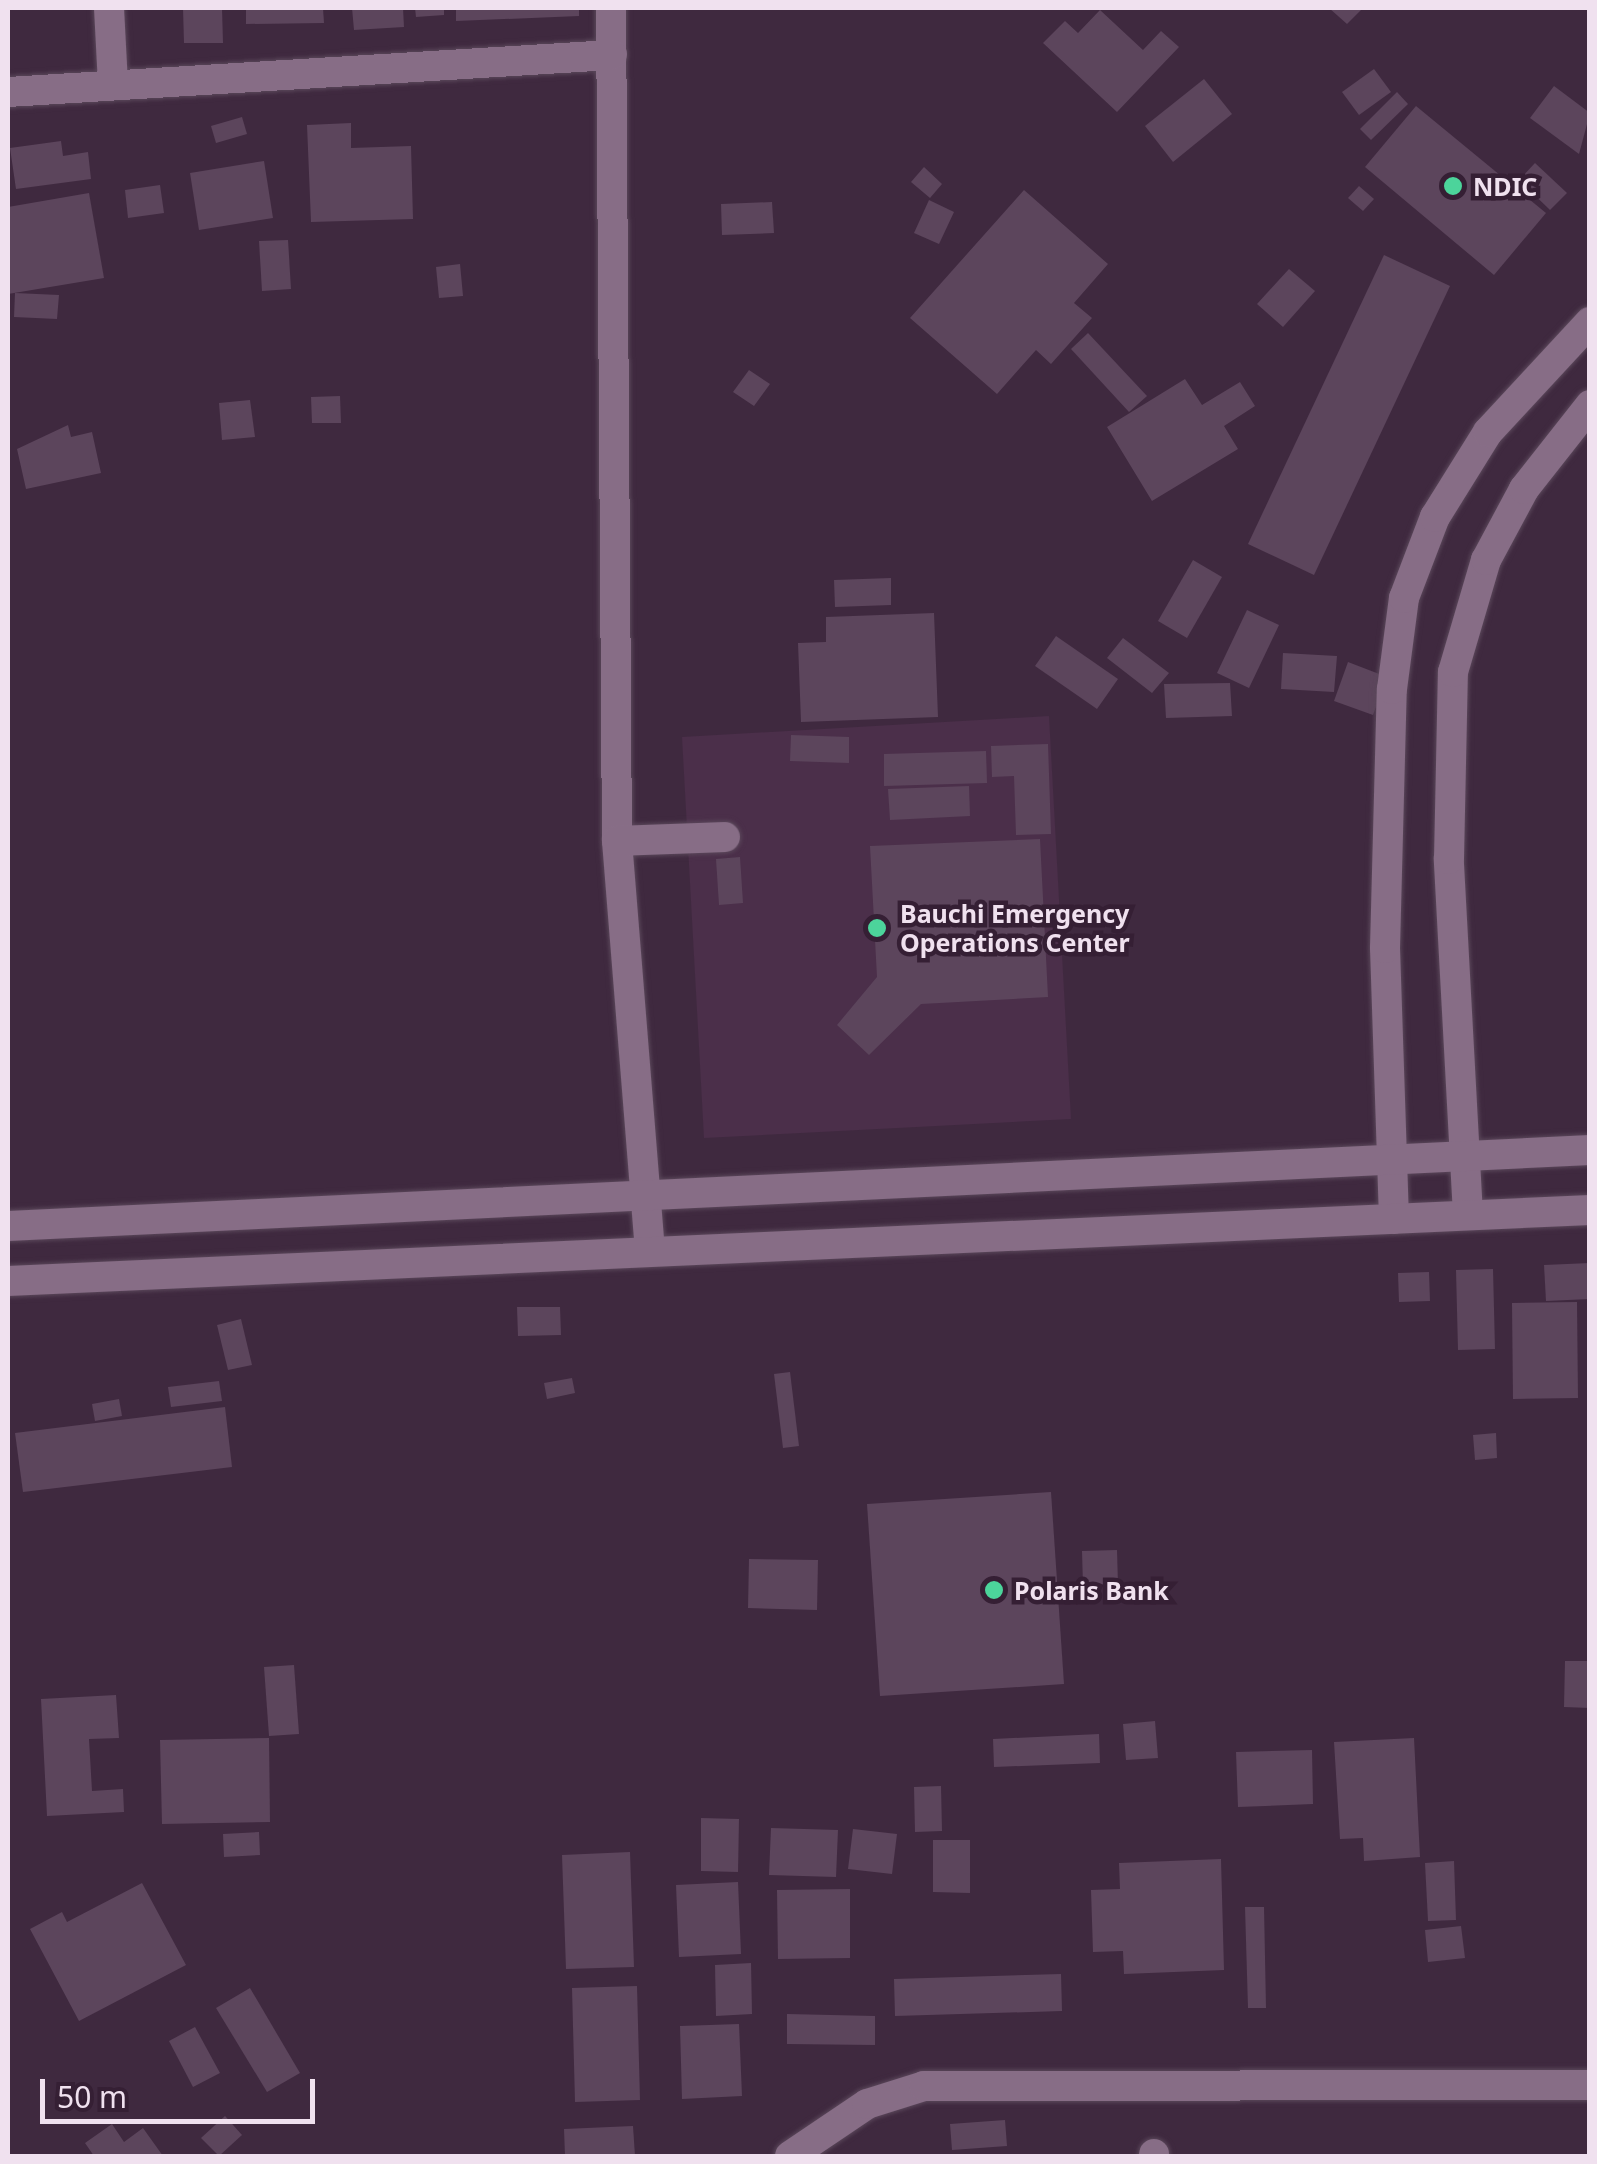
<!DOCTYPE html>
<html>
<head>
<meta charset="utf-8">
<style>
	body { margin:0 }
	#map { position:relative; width:1597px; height:2164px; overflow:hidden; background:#3f293f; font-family:"Noto Sans",sans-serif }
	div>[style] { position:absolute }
	.built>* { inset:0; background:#4b2f4a }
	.building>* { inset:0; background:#5c455c }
	.roads { filter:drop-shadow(0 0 2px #5a475a) drop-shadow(0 0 2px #5a475a) }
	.minor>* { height:30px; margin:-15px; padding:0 15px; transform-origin:15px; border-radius:15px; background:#876d86 }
	.dots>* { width:28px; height:28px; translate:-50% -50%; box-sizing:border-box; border:5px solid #351f34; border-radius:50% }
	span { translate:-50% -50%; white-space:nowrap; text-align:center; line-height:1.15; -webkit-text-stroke:9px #351f34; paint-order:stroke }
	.poi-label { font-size:25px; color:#f0e1ef; font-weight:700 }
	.left { translate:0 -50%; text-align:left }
	.frame { position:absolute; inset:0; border:10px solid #f0e1ef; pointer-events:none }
	.scale { position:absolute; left:40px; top:2079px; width:275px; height:45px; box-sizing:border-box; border:5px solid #f0e1ef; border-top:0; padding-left:12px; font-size:30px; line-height:35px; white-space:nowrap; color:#f0e1ef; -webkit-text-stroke:8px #351f34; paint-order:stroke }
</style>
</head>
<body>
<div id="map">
	<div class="built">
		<div style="clip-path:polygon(1049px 716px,1071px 1119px,704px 1138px,682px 737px)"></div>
	</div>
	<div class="building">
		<div style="clip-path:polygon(183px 8px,222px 8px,223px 43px,184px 43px)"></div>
		<div style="clip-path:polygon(246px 8px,323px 8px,324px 23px,246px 24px)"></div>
		<div style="clip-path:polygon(352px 8px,403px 8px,404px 27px,354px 30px)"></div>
		<div style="clip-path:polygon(415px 8px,444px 8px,444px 15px,416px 17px)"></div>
		<div style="clip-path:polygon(456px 8px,579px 8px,579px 16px,456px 21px)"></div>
		<div style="clip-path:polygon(1329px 8px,1363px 8px,1347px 24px)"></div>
		<div style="clip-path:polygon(1100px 10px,1143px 50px,1161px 31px,1179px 47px,1117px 112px,1043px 43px,1065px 21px,1078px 33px)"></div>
		<div style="clip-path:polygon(1374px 69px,1391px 92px,1359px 115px,1342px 92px)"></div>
		<div style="clip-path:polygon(1204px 79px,1232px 114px,1173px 162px,1145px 126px)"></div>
		<div style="clip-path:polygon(1554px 86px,1590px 113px,1579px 154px,1530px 118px)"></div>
		<div style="clip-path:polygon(1397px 92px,1408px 104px,1371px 140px,1360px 129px)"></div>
		<div style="clip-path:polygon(1416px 106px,1546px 213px,1494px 275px,1365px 167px)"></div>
		<div style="clip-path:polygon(242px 117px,247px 134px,216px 143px,211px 126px)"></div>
		<div style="clip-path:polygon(351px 123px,351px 148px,411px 146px,413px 219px,311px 222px,307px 125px)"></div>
		<div style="clip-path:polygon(61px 141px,63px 156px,88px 152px,91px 179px,16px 189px,10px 148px)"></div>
		<div style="clip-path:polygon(264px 161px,273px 218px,199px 230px,190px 173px)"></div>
		<div style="clip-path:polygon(1535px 163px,1567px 193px,1550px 210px,1519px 180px)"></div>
		<div style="clip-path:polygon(924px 167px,942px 184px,930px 198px,911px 182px)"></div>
		<div style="clip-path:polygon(160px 185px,164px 213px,128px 218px,125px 190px)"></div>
		<div style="clip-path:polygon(1359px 186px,1374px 199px,1363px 211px,1348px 198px)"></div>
		<div style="clip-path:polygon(1024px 190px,1108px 264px,1074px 303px,1092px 318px,1051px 364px,1036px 350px,997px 394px,910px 318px)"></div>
		<div style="clip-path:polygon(89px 193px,104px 278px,8px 294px,8px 207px)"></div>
		<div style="clip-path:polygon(929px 200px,954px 212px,939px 244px,914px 233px)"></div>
		<div style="clip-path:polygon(772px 202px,774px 233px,722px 235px,721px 204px)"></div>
		<div style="clip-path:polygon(288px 240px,291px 289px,262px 291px,259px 241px)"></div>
		<div style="clip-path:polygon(1384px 255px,1450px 286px,1314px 575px,1248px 544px)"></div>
		<div style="clip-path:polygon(460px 264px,463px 296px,439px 298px,436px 267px)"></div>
		<div style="clip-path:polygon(1289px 269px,1315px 291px,1283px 327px,1257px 304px)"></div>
		<div style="clip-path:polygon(15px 293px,59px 295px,57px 319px,14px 317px)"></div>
		<div style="clip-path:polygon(1088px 333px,1147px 396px,1129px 412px,1071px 349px)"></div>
		<div style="clip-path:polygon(749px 370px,770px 384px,754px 406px,733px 392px)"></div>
		<div style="clip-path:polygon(1185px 379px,1202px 405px,1240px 382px,1255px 406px,1224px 426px,1238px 449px,1152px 501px,1107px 427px)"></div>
		<div style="clip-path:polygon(340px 396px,341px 423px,312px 423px,311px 397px)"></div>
		<div style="clip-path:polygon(250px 400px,255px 437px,222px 440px,219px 403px)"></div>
		<div style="clip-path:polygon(68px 425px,71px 437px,92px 432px,101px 473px,26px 489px,17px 449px)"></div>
		<div style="clip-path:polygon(1193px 560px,1222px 577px,1187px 638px,1158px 621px)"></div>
		<div style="clip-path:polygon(891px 578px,891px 605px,835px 607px,834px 580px)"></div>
		<div style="clip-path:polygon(1247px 610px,1279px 625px,1249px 688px,1217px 673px)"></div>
		<div style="clip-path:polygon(934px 613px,938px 717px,801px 722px,798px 643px,826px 642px,826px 617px)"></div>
		<div style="clip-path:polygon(1056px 636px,1118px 679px,1097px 709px,1035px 666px)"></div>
		<div style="clip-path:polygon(1123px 638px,1169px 673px,1152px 693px,1107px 658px)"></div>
		<div style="clip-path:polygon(1283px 653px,1337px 656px,1334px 692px,1281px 689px)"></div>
		<div style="clip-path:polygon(1348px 662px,1387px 677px,1373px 715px,1334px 701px)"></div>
		<div style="clip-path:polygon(1230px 683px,1232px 716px,1166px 718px,1164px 684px)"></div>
		<div style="clip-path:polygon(791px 735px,849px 737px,849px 763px,790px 761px)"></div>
		<div style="clip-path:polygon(1048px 744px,1051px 834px,1016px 835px,1014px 776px,992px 777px,991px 746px)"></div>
		<div style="clip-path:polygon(986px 751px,987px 783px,884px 786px,884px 754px)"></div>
		<div style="clip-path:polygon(969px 786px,970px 816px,890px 820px,888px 789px)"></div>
		<div style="clip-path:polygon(1040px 839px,1048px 997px,921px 1004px,869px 1055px,837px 1025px,877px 977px,870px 846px)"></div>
		<div style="clip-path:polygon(740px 857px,743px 903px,719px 905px,716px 859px)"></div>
		<div style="clip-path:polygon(1590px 1263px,1590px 1299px,1546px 1301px,1544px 1265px)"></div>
		<div style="clip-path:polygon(1493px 1269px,1495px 1349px,1458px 1350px,1456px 1270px)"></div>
		<div style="clip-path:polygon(1429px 1272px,1430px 1301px,1399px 1302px,1398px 1273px)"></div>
		<div style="clip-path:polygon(1577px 1302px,1578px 1398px,1513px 1399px,1512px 1303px)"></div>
		<div style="clip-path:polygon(517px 1307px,560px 1307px,561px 1335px,518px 1336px)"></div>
		<div style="clip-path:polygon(241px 1319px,252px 1365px,228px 1370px,217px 1325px)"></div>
		<div style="clip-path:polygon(790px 1372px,799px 1446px,783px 1448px,774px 1374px)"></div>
		<div style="clip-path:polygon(572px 1378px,575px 1393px,547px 1399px,544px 1383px)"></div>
		<div style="clip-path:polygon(219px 1381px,222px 1401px,171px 1407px,168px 1387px)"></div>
		<div style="clip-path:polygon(119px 1399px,122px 1416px,95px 1421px,92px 1404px)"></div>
		<div style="clip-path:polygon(225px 1407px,232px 1467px,23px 1492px,15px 1433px)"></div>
		<div style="clip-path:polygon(1496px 1433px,1497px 1458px,1475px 1460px,1473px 1435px)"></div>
		<div style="clip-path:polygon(1051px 1492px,1064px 1684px,880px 1696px,867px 1504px)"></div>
		<div style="clip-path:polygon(1117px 1550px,1118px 1585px,1083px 1586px,1082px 1551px)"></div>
		<div style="clip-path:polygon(749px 1559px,818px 1560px,817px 1610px,748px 1608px)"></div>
		<div style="clip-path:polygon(1565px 1661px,1590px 1661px,1590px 1708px,1564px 1707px)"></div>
		<div style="clip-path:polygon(294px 1665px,299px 1734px,269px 1736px,264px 1667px)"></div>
		<div style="clip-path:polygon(116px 1695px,119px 1738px,89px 1739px,92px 1791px,123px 1789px,124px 1812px,47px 1816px,41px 1699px)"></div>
		<div style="clip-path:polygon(1155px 1721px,1158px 1758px,1126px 1760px,1123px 1724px)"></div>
		<div style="clip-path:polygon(1099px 1734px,1100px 1763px,994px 1767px,993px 1739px)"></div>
		<div style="clip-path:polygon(269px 1738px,270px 1822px,162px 1824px,160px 1740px)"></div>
		<div style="clip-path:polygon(1414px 1738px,1420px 1857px,1364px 1861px,1363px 1838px,1340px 1839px,1334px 1742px)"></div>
		<div style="clip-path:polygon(1312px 1750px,1313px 1804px,1238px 1807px,1236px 1752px)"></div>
		<div style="clip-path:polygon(941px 1786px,942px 1831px,915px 1832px,914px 1787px)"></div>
		<div style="clip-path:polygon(701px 1818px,739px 1819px,738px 1872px,701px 1871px)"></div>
		<div style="clip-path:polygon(771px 1828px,838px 1830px,836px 1877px,769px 1875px)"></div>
		<div style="clip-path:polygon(853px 1829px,897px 1834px,892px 1874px,848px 1869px)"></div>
		<div style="clip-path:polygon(259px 1832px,260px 1855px,224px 1857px,223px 1834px)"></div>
		<div style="clip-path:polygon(933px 1840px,970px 1840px,970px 1893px,933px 1892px)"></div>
		<div style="clip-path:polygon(630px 1852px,634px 1967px,566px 1969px,562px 1855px)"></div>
		<div style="clip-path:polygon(1221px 1859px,1224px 1970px,1124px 1974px,1123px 1951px,1093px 1952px,1091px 1890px,1120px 1889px,1119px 1863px)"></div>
		<div style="clip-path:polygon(1454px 1861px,1456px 1920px,1428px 1921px,1425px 1863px)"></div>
		<div style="clip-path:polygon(738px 1882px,741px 1954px,679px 1957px,676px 1885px)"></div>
		<div style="clip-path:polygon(142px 1883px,186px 1965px,79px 2021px,30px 1929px,62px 1912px,67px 1922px)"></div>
		<div style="clip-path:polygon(850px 1889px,850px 1958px,778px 1959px,777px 1890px)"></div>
		<div style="clip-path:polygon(1245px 1907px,1264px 1907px,1266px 2008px,1248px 2008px)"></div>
		<div style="clip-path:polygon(1461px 1926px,1465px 1958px,1428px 1962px,1425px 1930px)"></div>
		<div style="clip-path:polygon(751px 1963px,752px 2014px,716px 2016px,715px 1965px)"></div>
		<div style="clip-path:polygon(1061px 1974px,1062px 2011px,895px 2016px,894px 1979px)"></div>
		<div style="clip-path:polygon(637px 1986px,640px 2100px,575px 2102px,572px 1988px)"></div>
		<div style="clip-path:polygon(250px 1988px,300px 2073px,267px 2092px,216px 2008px)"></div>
		<div style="clip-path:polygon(787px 2014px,875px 2016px,875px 2045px,787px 2044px)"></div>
		<div style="clip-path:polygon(739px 2024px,742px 2096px,682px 2099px,680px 2026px)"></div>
		<div style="clip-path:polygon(195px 2027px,220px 2073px,193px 2087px,169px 2041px)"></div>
		<div style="clip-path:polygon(225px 2116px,242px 2135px,219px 2156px,201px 2138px)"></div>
		<div style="clip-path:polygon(1005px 2120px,1007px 2146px,952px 2150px,950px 2124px)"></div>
		<div style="clip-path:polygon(112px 2124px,124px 2142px,143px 2128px,163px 2156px,94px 2156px,85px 2143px)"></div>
		<div style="clip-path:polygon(633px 2126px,635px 2156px,565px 2156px,564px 2129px)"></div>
	</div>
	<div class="roads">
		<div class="minor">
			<div style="left:109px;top:8px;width:77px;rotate:87deg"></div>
			<div style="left:611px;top:8px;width:833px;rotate:89.59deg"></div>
			<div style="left:617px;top:841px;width:408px;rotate:85.4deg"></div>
			<div style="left:8px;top:92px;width:605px;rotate:-3.51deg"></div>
			<div style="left:617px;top:841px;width:108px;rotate:-2.1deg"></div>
			<div style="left:1468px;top:1215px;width:357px;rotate:-93.1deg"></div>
			<div style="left:1449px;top:859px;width:187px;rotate:-88.8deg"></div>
			<div style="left:1453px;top:672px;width:117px;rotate:-73.6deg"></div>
			<div style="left:1486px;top:560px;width:81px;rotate:-61.8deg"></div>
			<div style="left:1524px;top:489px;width:107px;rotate:-51.8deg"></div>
			<div style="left:1394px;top:1219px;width:271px;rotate:-91.9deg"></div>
			<div style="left:1385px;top:948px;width:259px;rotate:-88.5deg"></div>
			<div style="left:1392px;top:689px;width:92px;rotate:-82.5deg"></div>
			<div style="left:1404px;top:598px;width:87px;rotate:-69.1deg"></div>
			<div style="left:1435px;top:517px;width:100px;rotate:-58.1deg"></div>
			<div style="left:1488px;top:432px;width:150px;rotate:-47.2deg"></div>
			<div style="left:8px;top:1226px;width:1584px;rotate:-2.75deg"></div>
			<div style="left:8px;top:1281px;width:1584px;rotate:-2.57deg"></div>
			<div style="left:1154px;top:2154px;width:2px;rotate:90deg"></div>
			<div style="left:790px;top:2156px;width:93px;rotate:-34deg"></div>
			<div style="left:867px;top:2104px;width:60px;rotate:-17.5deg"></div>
			<div style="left:924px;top:2086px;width:666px;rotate:-0.09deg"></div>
		</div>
	</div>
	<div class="dots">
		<div style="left:1453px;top:186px;background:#4cd49b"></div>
		<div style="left:877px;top:928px;background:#4cd49b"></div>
		<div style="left:994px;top:1590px;background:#4cd49b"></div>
	</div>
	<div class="poi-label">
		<span class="left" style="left:1473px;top:186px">NDIC</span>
		<span class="left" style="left:900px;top:928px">Bauchi Emergency<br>Operations Center</span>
		<span class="left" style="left:1014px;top:1590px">Polaris Bank</span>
	</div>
	<div class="frame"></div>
	<div class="scale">50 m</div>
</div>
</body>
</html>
